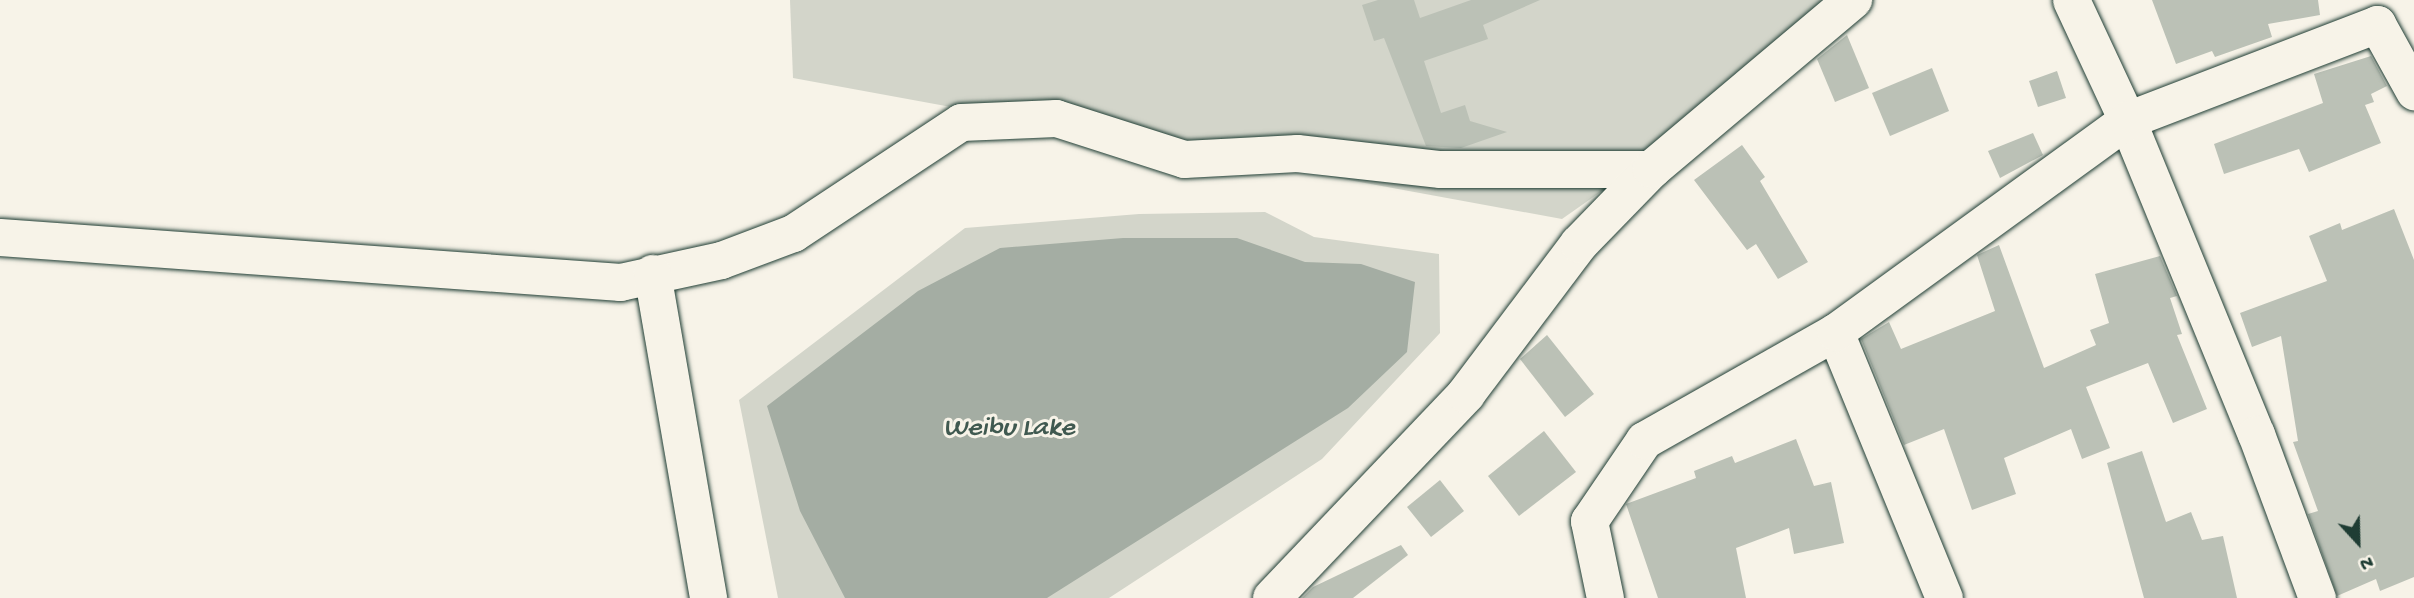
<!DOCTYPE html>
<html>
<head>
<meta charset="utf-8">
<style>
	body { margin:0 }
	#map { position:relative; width:2414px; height:598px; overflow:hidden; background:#f7f3e8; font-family:"Gochi Hand",sans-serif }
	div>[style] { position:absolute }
	.green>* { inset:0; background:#d3d5ca }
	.water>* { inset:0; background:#a4ada3 }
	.building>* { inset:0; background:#bbc1b6 }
	.roads { filter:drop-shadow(0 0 2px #1f3d34) drop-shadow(0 0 2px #1f3d34) }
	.minor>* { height:37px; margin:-18.5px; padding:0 18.5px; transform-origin:18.5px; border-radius:18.5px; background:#f7f3e8 }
	.secondary>* { height:38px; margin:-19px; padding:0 19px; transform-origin:19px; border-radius:19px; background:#f7f3e8 }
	span { translate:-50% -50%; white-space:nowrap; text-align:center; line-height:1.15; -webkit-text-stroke:6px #f7f3e8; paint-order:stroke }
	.water-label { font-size:28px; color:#405950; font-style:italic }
	.north { position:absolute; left:2323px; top:507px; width:70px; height:70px; -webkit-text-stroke:5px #f7f3e8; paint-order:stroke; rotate:158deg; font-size:19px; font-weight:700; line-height:28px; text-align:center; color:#1f3d34 }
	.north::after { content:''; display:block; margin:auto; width:24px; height:32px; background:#1f3d34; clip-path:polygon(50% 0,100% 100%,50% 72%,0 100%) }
</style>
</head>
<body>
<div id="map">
	<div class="green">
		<div style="clip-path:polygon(790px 0,1874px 0,1562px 219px,793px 78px)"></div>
		<div style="clip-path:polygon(1265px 212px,1314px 237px,1439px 254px,1440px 333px,1322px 459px,1109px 598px,778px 598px,739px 400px,965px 228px,1139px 214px)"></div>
	</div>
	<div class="water">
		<div style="clip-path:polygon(1123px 238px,1237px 238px,1305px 262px,1361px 264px,1415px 282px,1407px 352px,1348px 408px,1047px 598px,845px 598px,800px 511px,767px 406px,918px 291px,1000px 248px)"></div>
	</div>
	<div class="building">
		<div style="clip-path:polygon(1378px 0,1414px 0,1420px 18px,1471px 0,1540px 0,1483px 25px,1488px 39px,1424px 61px,1441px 113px,1465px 105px,1470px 121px,1507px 132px,1461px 148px,1426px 146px,1384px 38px,1374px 41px,1362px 5px)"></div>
		<div style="clip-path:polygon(2152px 0,2318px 0,2320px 15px,2268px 24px,2272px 37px,2215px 57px,2212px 51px,2176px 64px)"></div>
		<div style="clip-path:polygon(1847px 35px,1869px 88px,1835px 102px,1817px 59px)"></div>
		<div style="clip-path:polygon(2371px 56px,2387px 86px,2371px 94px,2374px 102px,2365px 105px,2381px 143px,2309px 172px,2299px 149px,2224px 174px,2214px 144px,2323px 103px,2314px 74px)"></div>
		<div style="clip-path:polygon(1932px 68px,1949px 111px,1890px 136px,1872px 93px)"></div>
		<div style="clip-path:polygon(2057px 71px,2066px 98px,2038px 107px,2029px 81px)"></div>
		<div style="clip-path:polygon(2033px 133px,2043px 155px,2000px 178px,1988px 151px)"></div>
		<div style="clip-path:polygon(1742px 145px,1765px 177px,1760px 181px,1808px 262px,1778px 279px,1756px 244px,1747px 250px,1694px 180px)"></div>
		<div style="clip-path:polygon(2394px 209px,2414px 260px,2414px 577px,2380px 591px,2376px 579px,2337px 596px,2308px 514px,2318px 511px,2293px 442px,2298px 441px,2281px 336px,2252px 347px,2240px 313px,2327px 281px,2309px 236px,2340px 223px,2342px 230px)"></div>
		<div style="clip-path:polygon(1999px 245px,2044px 368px,2096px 345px,2090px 330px,2109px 323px,2095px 274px,2160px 256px,2177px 296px,2170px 298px,2182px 334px,2177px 335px,2207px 409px,2173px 423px,2148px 363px,2086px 387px,2110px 448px,2082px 459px,2071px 429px,2004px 458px,2016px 494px,1972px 510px,1944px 429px,1904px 445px,1861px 339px,1889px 322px,1901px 349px,1995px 311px,1977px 255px)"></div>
		<div style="clip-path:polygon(1547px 335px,1594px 394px,1565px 417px,1520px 359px)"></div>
		<div style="clip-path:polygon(1544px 431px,1576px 472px,1519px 516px,1488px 476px)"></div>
		<div style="clip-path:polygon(1796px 439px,1814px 486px,1831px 482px,1844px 543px,1794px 554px,1789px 528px,1736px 548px,1746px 598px,1658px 598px,1626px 504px,1696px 478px,1694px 471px,1732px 456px,1735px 463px)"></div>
		<div style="clip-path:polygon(2142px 451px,2166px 522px,2191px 512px,2202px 540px,2223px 536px,2237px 598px,2144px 598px,2107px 463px)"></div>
		<div style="clip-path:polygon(1440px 480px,1464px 511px,1431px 537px,1407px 507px)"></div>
		<div style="clip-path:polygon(1401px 545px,1408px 555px,1353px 598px,1302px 598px,1313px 587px)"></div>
	</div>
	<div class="roads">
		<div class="minor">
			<div style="left:2071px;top:0;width:132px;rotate:65deg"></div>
			<div style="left:2127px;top:120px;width:339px;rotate:67.7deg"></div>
			<div style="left:2256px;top:434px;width:175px;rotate:69.6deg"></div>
			<div style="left:0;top:237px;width:622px;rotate:4.15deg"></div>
			<div style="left:620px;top:282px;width:103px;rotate:-12.3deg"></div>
			<div style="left:721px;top:260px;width:77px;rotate:-20.6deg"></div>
			<div style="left:793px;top:233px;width:201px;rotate:-33.5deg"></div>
			<div style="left:961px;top:122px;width:95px;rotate:-2.4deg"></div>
			<div style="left:1056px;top:118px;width:134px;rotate:17.8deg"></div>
			<div style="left:1184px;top:159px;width:113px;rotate:-3deg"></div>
			<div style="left:1297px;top:153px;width:144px;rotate:6.4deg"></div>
			<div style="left:1440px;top:169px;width:212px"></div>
			<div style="left:652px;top:273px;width:330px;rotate:80.2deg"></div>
			<div style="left:1835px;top:332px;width:287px;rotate:67.7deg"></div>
			<div style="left:1605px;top:598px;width:79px;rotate:-101.7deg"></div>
			<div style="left:1589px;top:521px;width:98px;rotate:-55.8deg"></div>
			<div style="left:1644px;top:440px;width:219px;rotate:-29.5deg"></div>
			<div style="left:1835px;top:332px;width:361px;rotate:-36deg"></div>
			<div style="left:2127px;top:120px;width:268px;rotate:-21deg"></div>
			<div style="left:2377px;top:24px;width:77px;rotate:61.1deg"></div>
		</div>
		<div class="secondary">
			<div style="left:1272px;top:598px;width:282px;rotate:-46.4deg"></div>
			<div style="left:1466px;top:394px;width:188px;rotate:-53deg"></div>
			<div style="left:1579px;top:244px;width:105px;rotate:-45.8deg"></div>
			<div style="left:1652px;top:169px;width:263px;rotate:-40.1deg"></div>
		</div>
	</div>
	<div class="water-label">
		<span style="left:1009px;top:429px">Weibu Lake</span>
	</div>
	<div class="north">N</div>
</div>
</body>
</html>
